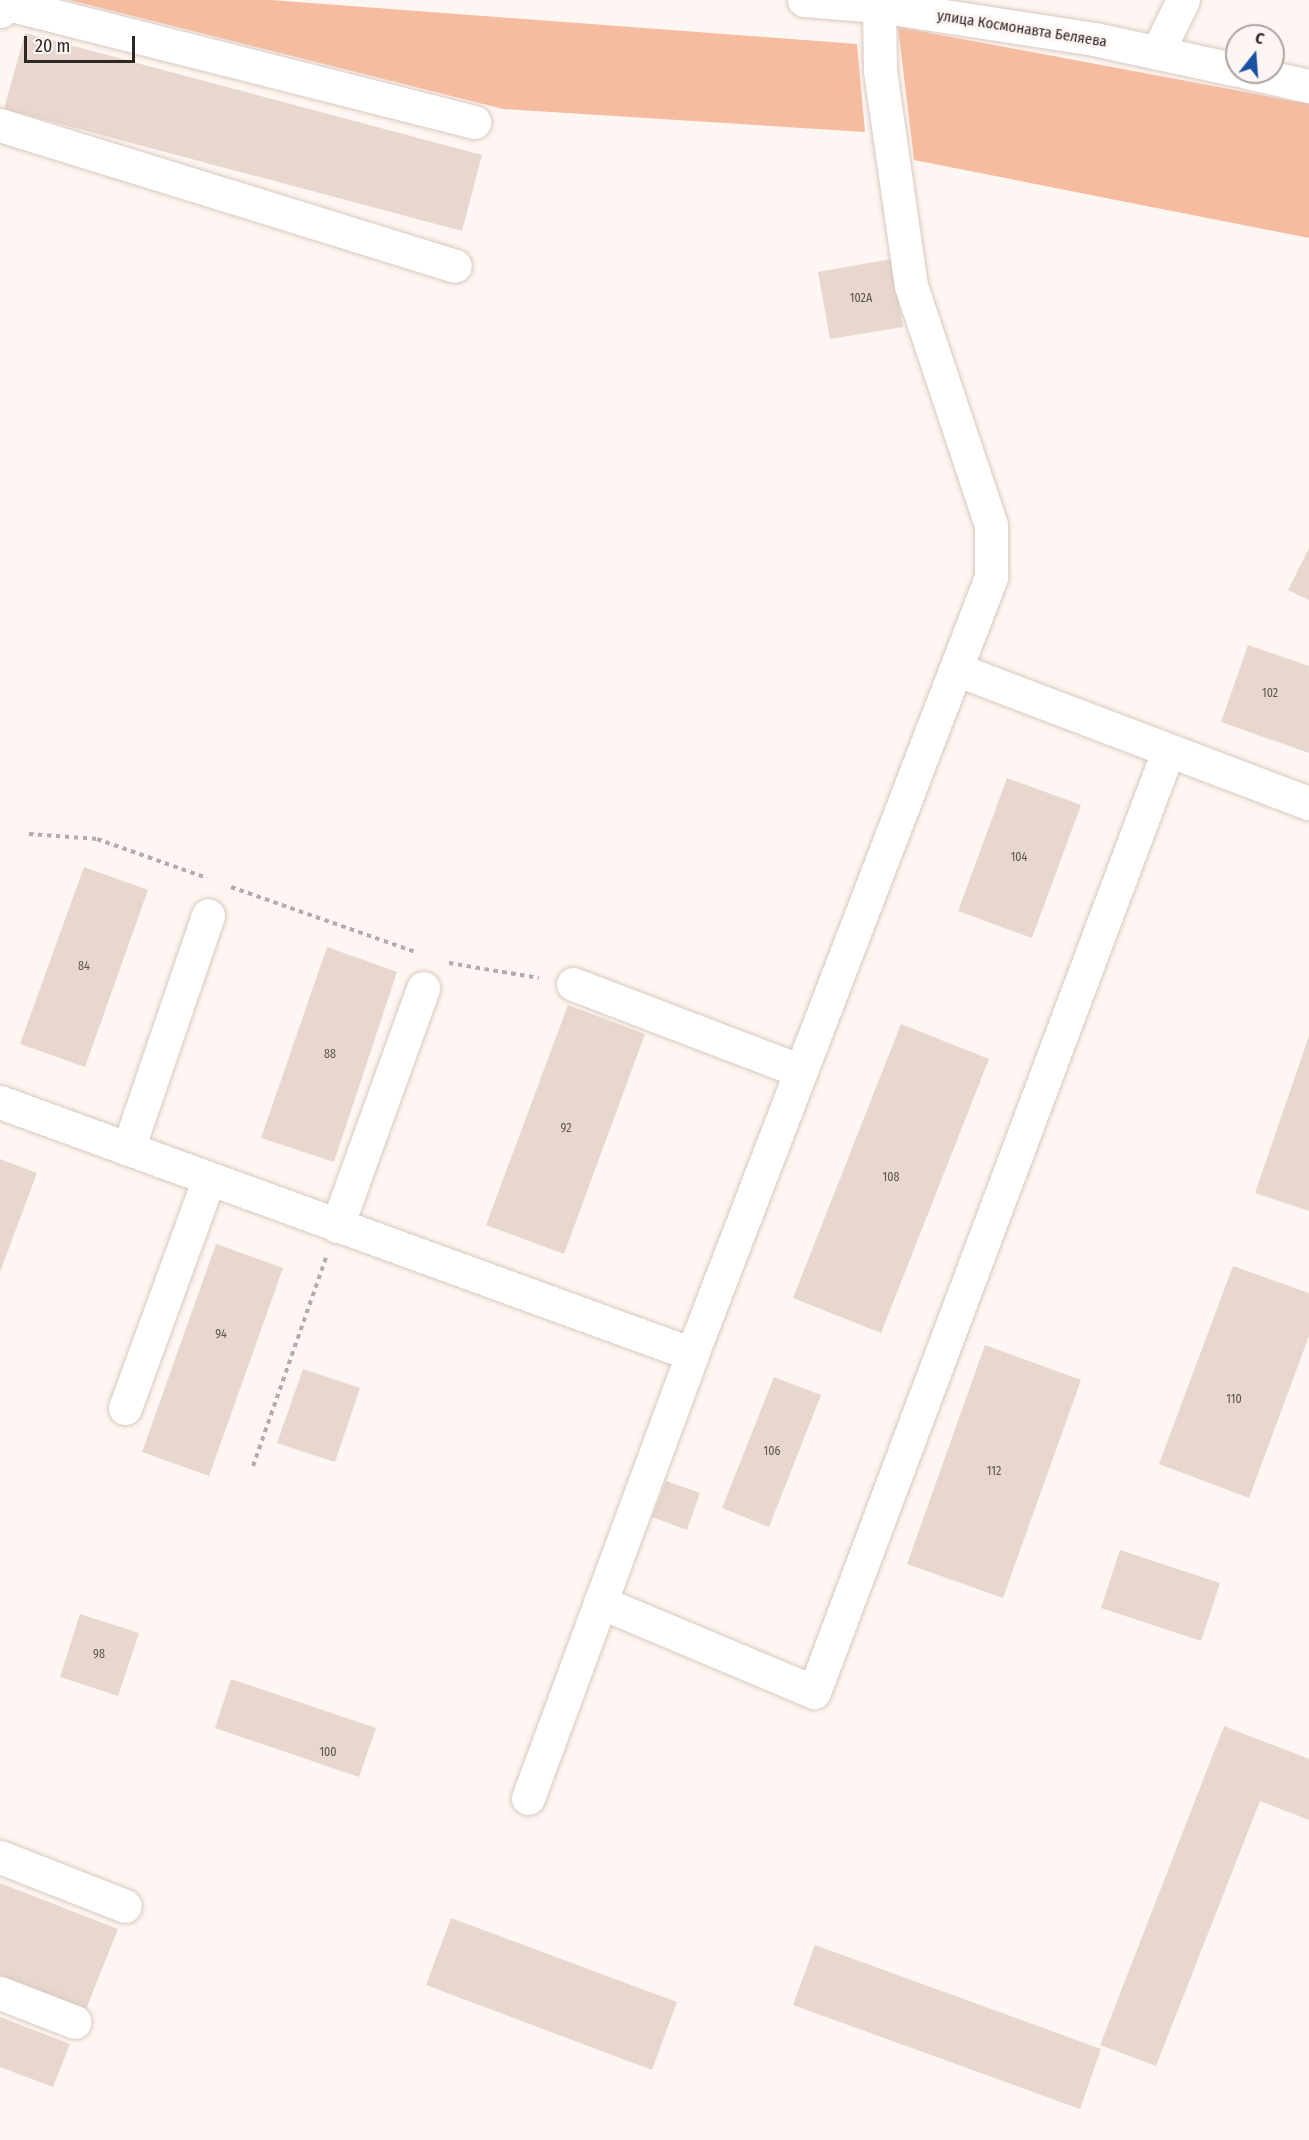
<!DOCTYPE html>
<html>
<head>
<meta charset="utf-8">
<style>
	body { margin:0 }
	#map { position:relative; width:1309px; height:2140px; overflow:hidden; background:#fef6f3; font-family:"Fira Sans Condensed",sans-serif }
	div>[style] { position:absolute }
	.green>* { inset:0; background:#f6bc9f }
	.building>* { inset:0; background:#e8d7ce }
	.path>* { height:4px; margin-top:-2px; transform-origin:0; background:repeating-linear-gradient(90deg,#b3aca8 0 4.5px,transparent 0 9px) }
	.roads { filter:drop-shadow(0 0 2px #d9c8bf) drop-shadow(0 0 2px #d9c8bf) }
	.minor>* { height:33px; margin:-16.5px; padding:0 16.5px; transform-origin:16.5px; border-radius:16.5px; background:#fff }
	span { translate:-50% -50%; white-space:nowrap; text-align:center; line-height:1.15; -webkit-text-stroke:6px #fef6f3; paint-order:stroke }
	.number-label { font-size:12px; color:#5c544e }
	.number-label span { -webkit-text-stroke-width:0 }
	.street-label { font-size:15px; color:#2e2824 }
	.north { position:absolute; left:1225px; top:24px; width:60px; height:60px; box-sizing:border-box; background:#fef6f3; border:2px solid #aba4a0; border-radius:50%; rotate:17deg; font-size:16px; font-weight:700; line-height:24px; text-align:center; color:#2e2824 }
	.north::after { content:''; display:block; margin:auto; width:21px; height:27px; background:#1a53a4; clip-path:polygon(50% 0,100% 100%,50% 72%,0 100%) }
	.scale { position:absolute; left:24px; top:36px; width:111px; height:27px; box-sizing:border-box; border:3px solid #2e2824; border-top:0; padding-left:8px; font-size:18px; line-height:21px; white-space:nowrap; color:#2e2824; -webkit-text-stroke:4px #fef6f3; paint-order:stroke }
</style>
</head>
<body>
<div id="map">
	<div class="green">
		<div style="clip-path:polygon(69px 0,271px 0,857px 44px,865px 132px,503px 109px)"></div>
		<div style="clip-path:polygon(898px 27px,1309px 104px,1309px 238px,914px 160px)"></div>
	</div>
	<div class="building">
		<div style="clip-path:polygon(25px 33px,482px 155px,462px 231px,4px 109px)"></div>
		<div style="clip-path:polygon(891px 259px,903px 327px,830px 339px,818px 272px)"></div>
		<div style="clip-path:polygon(1309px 548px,1309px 600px,1288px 590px)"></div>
		<div style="clip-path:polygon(1248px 645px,1309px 666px,1309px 753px,1221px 722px)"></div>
		<div style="clip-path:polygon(1007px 778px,1081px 805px,1032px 938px,958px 911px)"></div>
		<div style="clip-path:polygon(84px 867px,148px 890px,85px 1067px,20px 1044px)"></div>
		<div style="clip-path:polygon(327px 947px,397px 972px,334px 1162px,261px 1138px)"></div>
		<div style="clip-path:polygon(568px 1005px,645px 1034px,564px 1254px,486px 1225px)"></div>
		<div style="clip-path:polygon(901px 1024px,989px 1059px,881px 1333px,793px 1298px)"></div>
		<div style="clip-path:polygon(1309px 1036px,1309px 1211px,1255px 1193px)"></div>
		<div style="clip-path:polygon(0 1159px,37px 1173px,0 1272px)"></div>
		<div style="clip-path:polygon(216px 1244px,283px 1268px,209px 1476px,142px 1452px)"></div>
		<div style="clip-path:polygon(1233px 1266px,1309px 1293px,1309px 1336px,1249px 1498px,1159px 1464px)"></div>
		<div style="clip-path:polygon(985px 1345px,1081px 1380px,1003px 1598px,907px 1564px)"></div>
		<div style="clip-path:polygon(303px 1369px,360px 1388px,335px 1462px,277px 1443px)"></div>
		<div style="clip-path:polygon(774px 1377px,821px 1395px,769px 1527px,722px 1508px)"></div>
		<div style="clip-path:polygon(666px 1481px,700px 1493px,687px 1530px,652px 1517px)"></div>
		<div style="clip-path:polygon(1120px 1550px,1220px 1583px,1201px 1641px,1101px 1608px)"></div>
		<div style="clip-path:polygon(80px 1614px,139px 1633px,118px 1696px,60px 1677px)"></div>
		<div style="clip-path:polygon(231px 1679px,376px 1728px,359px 1777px,215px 1728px)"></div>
		<div style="clip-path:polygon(1224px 1726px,1309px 1759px,1309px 1820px,1260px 1801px,1156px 2066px,1100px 2045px)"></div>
		<div style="clip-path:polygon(0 1883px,118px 1929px,86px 2009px,0 1975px)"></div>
		<div style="clip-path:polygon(451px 1918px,677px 2002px,652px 2070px,426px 1985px)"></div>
		<div style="clip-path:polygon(815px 1945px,1101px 2049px,1080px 2109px,793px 2005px)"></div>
		<div style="clip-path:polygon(0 2017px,70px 2044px,53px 2087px,0 2067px)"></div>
	</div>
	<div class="path">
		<div style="left:29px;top:834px;width:68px;rotate:4.2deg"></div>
		<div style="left:97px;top:839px;width:117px;rotate:19.5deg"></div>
		<div style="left:231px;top:887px;width:196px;rotate:19.4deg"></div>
		<div style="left:449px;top:963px;width:91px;rotate:9.5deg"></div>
		<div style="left:253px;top:1466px;width:221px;rotate:-70.7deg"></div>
	</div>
	<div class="roads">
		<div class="minor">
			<div style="left:804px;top:0;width:75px;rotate:4.6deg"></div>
			<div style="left:879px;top:6px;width:218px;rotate:8.7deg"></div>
			<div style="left:1094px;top:39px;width:146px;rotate:12.2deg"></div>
			<div style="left:0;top:11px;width:11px;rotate:-41deg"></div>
			<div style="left:8px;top:4px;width:481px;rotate:14.2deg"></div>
			<div style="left:1157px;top:53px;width:59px;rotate:-63.9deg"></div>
			<div style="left:1246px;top:72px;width:65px;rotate:12.5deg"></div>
			<div style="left:0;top:125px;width:476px;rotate:17.2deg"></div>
			<div style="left:958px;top:670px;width:375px;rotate:20.8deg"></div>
			<div style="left:573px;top:984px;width:244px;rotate:20.9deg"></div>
			<div style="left:0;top:1102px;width:736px;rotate:20.01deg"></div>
			<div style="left:128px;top:1149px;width:247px;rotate:-71.1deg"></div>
			<div style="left:337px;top:1226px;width:253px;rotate:-70.1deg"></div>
			<div style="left:125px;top:1408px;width:244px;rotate:-69.9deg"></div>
			<div style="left:600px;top:1602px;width:232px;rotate:22.8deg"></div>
			<div style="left:814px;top:1692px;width:1005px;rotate:-69.38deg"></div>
			<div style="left:528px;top:1798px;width:473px;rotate:-69.7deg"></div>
			<div style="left:692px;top:1354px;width:833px;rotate:-68.95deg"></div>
			<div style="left:991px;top:577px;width:52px;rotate:-90deg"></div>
			<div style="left:991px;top:525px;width:252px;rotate:-108.5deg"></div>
			<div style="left:911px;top:286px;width:218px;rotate:-98.2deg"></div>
			<div style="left:880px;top:70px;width:64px;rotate:-90.9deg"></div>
			<div style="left:0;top:1857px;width:134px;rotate:21.4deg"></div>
			<div style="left:0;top:1993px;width:80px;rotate:21.1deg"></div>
		</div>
	</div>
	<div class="number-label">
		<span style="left:861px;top:299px">102А</span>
		<span style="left:1270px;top:694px">102</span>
		<span style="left:1019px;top:858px">104</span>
		<span style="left:84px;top:967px">84</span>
		<span style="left:330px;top:1055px">88</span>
		<span style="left:566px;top:1129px">92</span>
		<span style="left:891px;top:1178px">108</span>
		<span style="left:221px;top:1335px">94</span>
		<span style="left:1234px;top:1400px">110</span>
		<span style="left:772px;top:1452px">106</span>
		<span style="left:994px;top:1472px">112</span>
		<span style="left:99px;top:1655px">98</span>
		<span style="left:328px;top:1753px">100</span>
	</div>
	<div class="street-label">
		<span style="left:1022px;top:29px;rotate:9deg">улица Космонавта Беляева</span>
	</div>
	<div class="north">С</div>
	<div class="scale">20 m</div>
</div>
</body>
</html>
